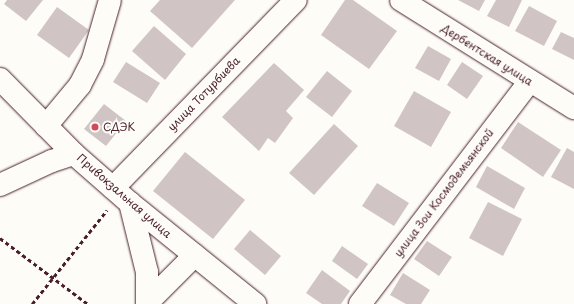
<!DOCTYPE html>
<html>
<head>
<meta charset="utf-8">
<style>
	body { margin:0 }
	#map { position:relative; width:574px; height:304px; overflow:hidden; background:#fdfcf7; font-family:"Playpen Sans",sans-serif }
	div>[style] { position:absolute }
	.building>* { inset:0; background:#d0c5c4 }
	.path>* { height:2.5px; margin-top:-1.25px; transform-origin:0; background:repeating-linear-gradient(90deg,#4a1f2b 0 4px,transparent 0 7px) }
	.roads { filter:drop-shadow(0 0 1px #4a1f2b) drop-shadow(0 0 1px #4a1f2b) }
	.minor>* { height:22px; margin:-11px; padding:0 11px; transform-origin:11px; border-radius:11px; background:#fdfcf7 }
	.major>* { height:22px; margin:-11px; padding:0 11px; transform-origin:11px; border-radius:11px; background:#fdfcf7 }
	.dots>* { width:11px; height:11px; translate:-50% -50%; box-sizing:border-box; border:2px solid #fdfcf7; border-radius:50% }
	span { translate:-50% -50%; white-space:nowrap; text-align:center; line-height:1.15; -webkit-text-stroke:4px #fdfcf7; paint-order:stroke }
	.street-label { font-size:11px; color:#4a1f2b }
	.poi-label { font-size:11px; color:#4a1f2b }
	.left { translate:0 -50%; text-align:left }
</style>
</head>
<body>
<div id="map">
	<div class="building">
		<div style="clip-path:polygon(7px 0,43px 0,26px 21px,4px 4px)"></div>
		<div style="clip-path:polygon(160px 0,235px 0,192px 48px,150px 11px)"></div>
		<div style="clip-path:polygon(345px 0,353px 0,397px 31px,369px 69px,321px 35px)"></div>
		<div style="clip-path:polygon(458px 0,485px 0,479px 11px)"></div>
		<div style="clip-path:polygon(496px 0,522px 0,509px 27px,487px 16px)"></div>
		<div style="clip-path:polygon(529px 6px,557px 21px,544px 46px,515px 31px)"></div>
		<div style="clip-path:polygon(57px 7px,89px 30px,69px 58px,37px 35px)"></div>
		<div style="clip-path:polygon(154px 26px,186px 54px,165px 80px,132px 51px)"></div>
		<div style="clip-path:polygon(561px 32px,574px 38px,574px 60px,552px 49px)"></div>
		<div style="clip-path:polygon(428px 46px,451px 59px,439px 81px,415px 68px)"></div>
		<div style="clip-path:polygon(126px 62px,160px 83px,147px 103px,113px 82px)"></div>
		<div style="clip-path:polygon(462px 62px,483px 76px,467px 99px,447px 85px)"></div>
		<div style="clip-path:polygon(274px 63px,304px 90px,286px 111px,293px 118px,275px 143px,268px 138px,259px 151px,222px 117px)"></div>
		<div style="clip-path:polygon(327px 71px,352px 91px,332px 117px,306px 97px)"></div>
		<div style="clip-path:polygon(414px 91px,451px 112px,431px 147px,394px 126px)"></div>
		<div style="clip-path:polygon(104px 104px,126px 121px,106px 146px,84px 129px)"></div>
		<div style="clip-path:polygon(518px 122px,561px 150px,543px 177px,501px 148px)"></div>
		<div style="clip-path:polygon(334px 124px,358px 146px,314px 195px,289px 173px)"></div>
		<div style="clip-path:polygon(567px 148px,574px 152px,574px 189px,551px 177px)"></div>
		<div style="clip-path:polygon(185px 152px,245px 200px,213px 239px,153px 191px)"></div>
		<div style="clip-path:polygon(487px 166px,525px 188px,514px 209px,476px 187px)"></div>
		<div style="clip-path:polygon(377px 183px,409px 203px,394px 226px,362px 206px)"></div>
		<div style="clip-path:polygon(488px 202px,522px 219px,503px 256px,469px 238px)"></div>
		<div style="clip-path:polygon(250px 230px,281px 256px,265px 275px,234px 249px)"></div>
		<div style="clip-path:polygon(427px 241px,452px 257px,439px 276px,414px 259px)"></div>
		<div style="clip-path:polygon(342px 246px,368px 264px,357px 279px,332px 261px)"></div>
		<div style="clip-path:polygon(322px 270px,350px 291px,341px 304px,322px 304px,306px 293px)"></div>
		<div style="clip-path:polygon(403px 273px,430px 290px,421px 304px,406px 304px,390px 295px)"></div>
	</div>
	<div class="path">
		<div style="left:0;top:238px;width:110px;rotate:36.9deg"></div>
		<div style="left:32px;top:304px;width:120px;rotate:-51.4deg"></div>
	</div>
	<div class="roads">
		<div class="minor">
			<div style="left:46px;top:126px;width:53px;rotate:-50.3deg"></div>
			<div style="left:80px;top:85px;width:29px;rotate:-63deg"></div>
			<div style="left:93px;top:59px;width:61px;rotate:-73.9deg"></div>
			<div style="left:0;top:185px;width:57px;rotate:-24.8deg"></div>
			<div style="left:52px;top:161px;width:23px;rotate:-18deg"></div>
			<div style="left:130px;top:203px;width:71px;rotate:76.2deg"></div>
			<div style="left:147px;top:272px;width:32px;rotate:90deg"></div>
			<div style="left:148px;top:302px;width:66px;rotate:-45deg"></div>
			<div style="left:360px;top:304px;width:279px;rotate:-52.7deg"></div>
		</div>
		<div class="major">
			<div style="left:401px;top:0;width:204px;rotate:32deg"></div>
			<div style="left:0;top:79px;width:105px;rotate:45.4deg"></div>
			<div style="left:74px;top:154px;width:74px;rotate:41.2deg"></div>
			<div style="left:130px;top:203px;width:161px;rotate:38.9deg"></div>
			<div style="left:113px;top:188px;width:262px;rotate:-45.8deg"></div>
		</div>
	</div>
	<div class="dots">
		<div style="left:95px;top:127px;background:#d1495b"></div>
	</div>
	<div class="street-label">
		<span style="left:487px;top:55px;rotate:32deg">Дербентская улица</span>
		<span style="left:204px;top:94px;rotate:-46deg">улица Тотурбиева</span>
		<span style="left:444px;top:193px;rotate:-53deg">улица Зои Космодемьянской</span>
		<span style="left:124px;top:196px;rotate:41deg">Привокзальная улица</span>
	</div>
	<div class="poi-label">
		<span class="left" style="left:103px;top:127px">СДЭК</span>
	</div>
</div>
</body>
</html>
